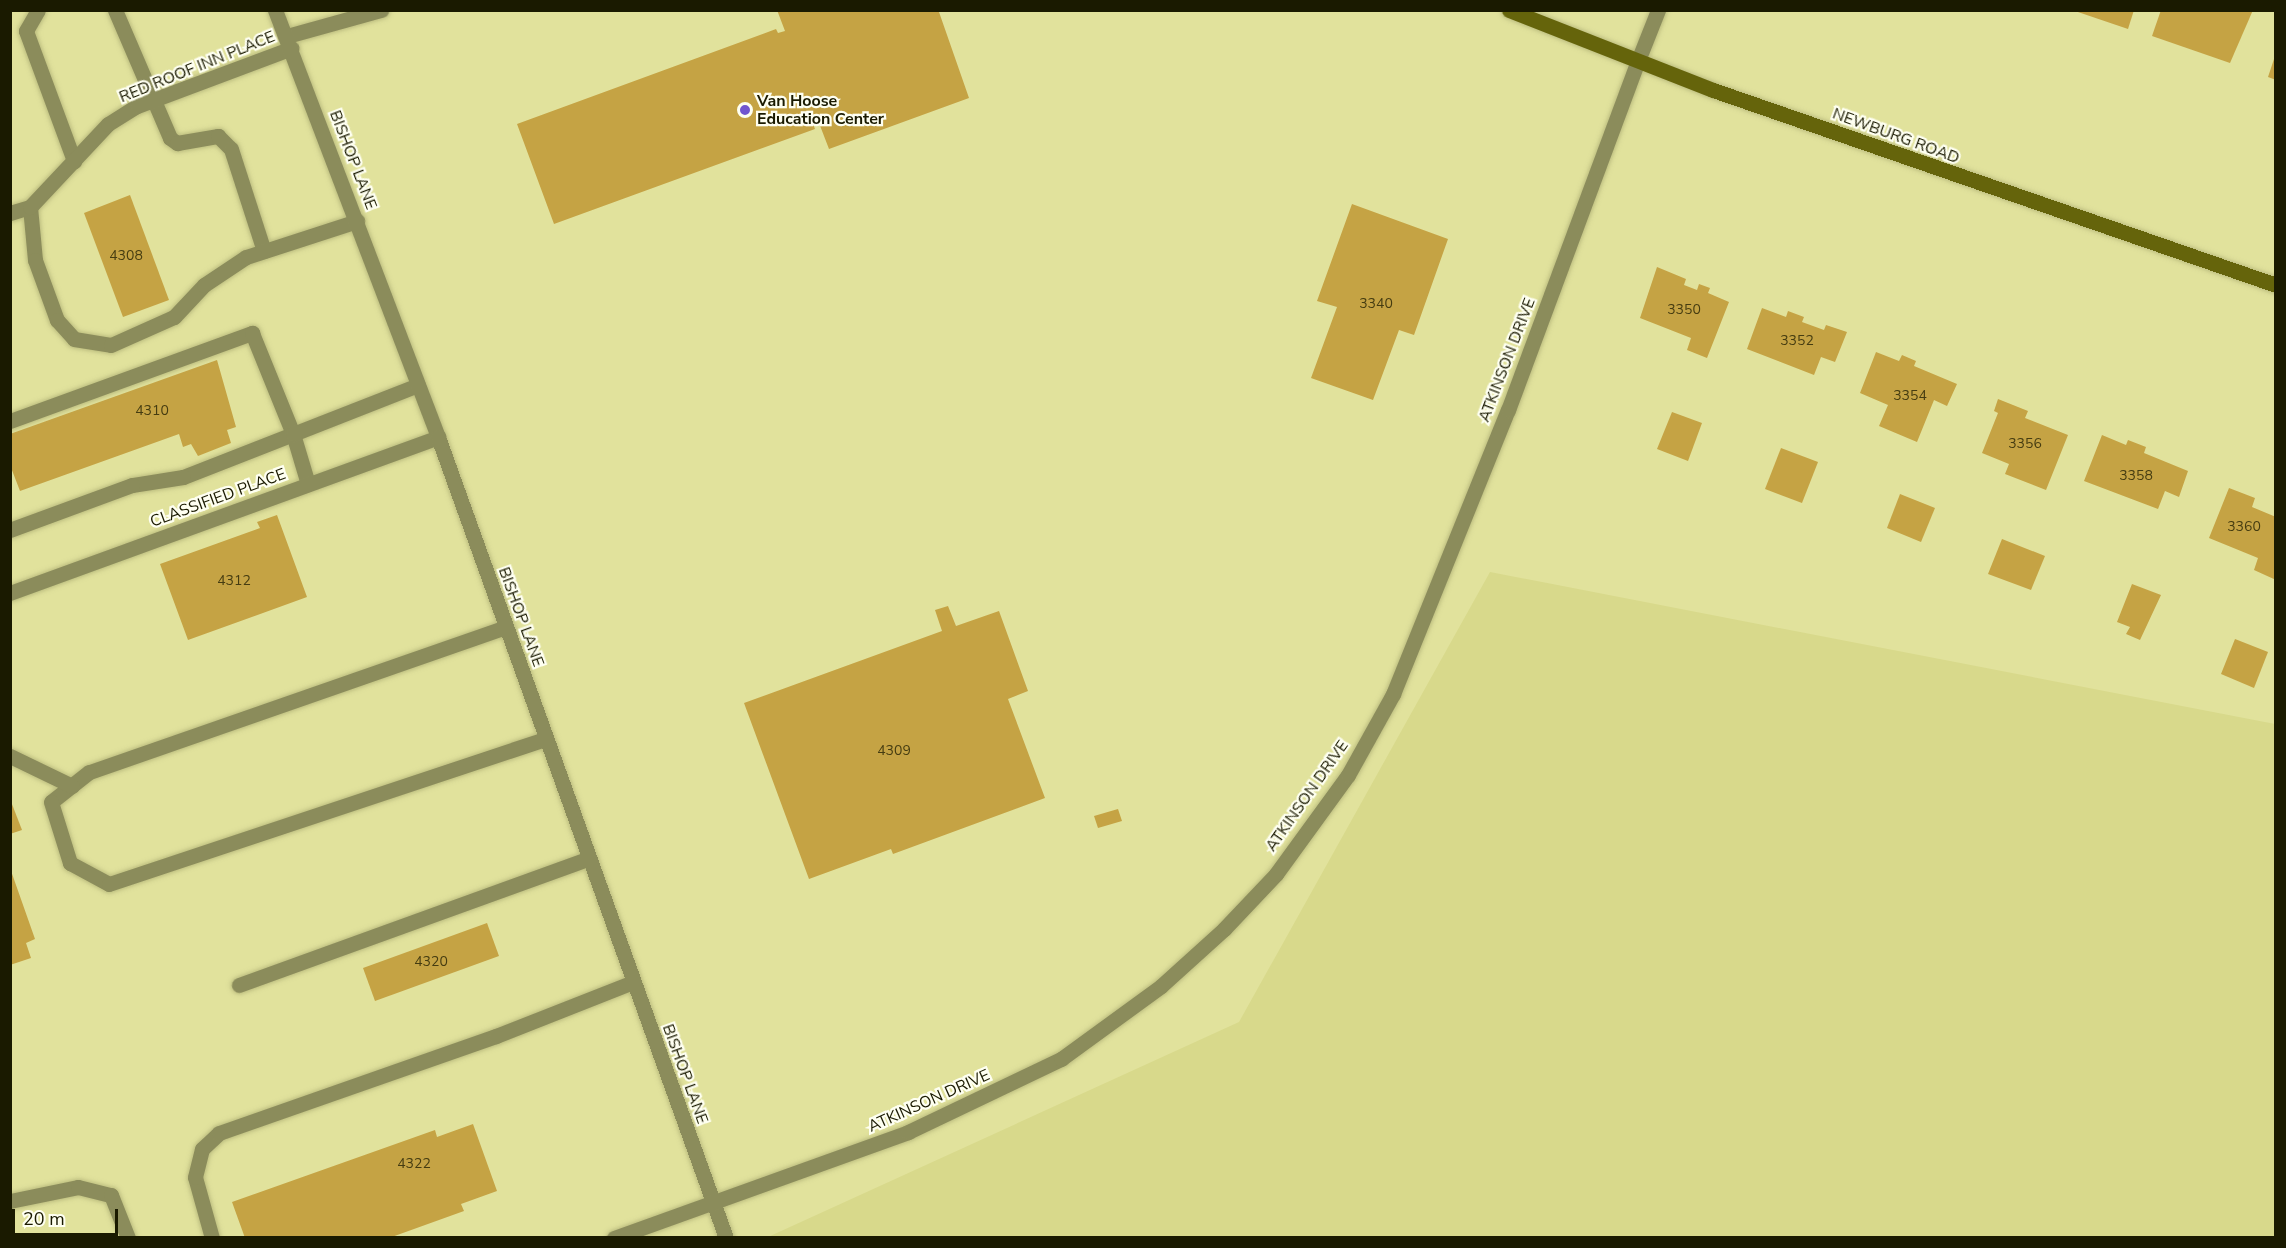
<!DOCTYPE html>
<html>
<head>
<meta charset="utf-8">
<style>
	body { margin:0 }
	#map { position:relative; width:2286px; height:1248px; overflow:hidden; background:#e1e29c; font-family:"Nunito Sans",sans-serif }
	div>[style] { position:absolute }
	.built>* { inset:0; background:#d8d98b }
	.building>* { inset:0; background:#c5a344 }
	.roads { filter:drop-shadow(0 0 2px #bdbe80) drop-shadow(0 0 2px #bdbe80) }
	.service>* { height:15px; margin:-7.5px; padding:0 7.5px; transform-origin:7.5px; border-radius:7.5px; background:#8b8c5b }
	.minor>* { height:15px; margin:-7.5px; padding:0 7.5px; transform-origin:7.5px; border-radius:7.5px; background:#8b8c5b }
	.tertiary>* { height:15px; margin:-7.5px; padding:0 7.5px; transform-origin:7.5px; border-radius:7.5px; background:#8b8c5b }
	.secondary>* { height:15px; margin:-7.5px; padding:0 7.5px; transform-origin:7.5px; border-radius:7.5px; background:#65640b }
	.dots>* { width:16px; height:16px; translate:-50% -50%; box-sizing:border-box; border:3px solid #fefff1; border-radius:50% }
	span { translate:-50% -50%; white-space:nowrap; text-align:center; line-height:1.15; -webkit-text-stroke:4.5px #fefff1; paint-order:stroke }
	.number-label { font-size:14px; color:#453c11 }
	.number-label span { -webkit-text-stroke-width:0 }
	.street-label { font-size:16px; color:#1a1a00 }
	.poi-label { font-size:16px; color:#1a1a00; font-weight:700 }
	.left { translate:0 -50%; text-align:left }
	.frame { position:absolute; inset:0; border:12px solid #1a1a00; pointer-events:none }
	.scale { position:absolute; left:12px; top:1209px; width:106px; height:27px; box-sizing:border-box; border:3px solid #1a1a00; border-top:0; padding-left:8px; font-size:18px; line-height:21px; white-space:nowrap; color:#1a1a00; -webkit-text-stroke:4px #fefff1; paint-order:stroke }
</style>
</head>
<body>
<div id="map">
	<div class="built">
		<div style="clip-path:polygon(1490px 572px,2275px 724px,2275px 1237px,768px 1237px,1239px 1022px)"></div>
	</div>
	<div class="building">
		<div style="clip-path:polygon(777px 10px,943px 10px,939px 12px,969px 98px,829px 149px,819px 123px,813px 124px,815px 129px,554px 224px,517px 124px,776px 29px,778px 33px,785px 31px)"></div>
		<div style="clip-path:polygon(2072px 10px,2134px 10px,2128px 29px)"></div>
		<div style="clip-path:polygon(2161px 10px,2253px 10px,2230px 63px,2152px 36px)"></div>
		<div style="clip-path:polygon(2275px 56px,2276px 56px,2276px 80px,2268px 77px)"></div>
		<div style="clip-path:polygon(130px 195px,169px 300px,123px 317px,84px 213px)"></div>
		<div style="clip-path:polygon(1352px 204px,1448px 239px,1414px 335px,1399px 330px,1373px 400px,1311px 378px,1337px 307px,1317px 301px)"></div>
		<div style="clip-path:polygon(1657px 267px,1686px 279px,1684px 285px,1697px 290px,1699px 284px,1710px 288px,1708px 293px,1729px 302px,1707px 358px,1687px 350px,1691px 338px,1640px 318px)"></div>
		<div style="clip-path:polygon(1762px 308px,1786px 317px,1788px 311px,1804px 317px,1802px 322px,1824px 330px,1826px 325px,1847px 332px,1835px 362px,1821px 357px,1814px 375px,1747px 349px)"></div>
		<div style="clip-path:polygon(1876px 352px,1899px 361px,1902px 355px,1916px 361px,1914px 366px,1957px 384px,1947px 406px,1934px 400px,1917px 442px,1879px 426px,1888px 405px,1860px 393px)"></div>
		<div style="clip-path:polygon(217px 360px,236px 427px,227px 430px,231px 443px,198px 456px,191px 444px,183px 447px,179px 434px,20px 491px,10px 465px,10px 434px)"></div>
		<div style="clip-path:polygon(1998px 399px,2028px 411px,2025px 418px,2068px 435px,2046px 490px,2005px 474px,2009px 464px,1982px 453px,1998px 413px,1994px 411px)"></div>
		<div style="clip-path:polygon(1672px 412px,1702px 423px,1688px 461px,1657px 449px)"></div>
		<div style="clip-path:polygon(2102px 435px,2126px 445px,2128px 440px,2146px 447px,2144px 453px,2188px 471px,2179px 497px,2165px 491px,2158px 509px,2084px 481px)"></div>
		<div style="clip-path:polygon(1781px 448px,1818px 462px,1802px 503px,1765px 489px)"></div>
		<div style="clip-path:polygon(2229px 488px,2255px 498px,2252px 507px,2276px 517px,2276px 580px,2254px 570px,2258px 558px,2209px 538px)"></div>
		<div style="clip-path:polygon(1900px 494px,1935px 508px,1921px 542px,1887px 528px)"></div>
		<div style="clip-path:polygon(277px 515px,307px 597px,188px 640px,160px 564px,260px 528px,257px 522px)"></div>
		<div style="clip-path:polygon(2002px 539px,2045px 556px,2031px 590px,1988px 574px)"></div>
		<div style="clip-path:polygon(2132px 584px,2161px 595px,2140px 640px,2126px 634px,2130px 627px,2117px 622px)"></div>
		<div style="clip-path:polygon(948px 606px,956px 626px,999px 611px,1028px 691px,1008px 699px,1045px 798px,893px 854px,891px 849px,809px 879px,744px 703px,942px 631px,935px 610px)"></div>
		<div style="clip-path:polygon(2235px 639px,2268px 652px,2254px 688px,2221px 674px)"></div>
		<div style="clip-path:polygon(10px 799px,22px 830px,10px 834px)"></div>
		<div style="clip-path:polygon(1118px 809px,1122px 821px,1098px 828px,1094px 816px)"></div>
		<div style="clip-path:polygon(10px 868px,35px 939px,26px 943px,31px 958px,10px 965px)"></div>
		<div style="clip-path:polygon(487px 923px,499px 956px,375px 1001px,363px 968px)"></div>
		<div style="clip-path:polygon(473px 1124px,497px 1191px,461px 1204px,464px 1211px,389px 1238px,245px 1238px,232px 1202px,435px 1130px,437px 1137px)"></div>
	</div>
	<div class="roads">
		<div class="service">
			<div style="left:38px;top:10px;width:24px;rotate:120deg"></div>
			<div style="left:26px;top:31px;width:139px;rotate:69.7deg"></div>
			<div style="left:115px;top:10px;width:139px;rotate:66.7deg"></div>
			<div style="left:170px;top:138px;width:9px;rotate:36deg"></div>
			<div style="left:177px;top:143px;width:42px;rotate:-9.7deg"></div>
			<div style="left:218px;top:136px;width:18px;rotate:45deg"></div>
			<div style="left:231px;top:149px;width:107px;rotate:72.1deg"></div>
			<div style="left:287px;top:36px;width:98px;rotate:-15.5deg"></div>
			<div style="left:30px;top:207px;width:53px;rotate:84.6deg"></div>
			<div style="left:35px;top:260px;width:64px;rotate:69.9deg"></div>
			<div style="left:57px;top:320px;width:25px;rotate:48deg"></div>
			<div style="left:74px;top:339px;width:37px;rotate:9deg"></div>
			<div style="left:111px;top:345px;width:69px;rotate:-24deg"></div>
			<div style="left:174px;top:317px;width:44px;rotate:-46.8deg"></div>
			<div style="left:204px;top:285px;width:50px;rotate:-33.7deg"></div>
			<div style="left:246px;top:257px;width:117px;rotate:-18deg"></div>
			<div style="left:10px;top:421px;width:258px;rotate:-20deg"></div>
			<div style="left:252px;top:333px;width:109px;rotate:67.9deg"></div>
			<div style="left:293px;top:434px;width:118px;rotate:158.6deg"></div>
			<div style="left:183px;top:477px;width:52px;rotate:171.1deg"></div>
			<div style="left:132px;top:485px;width:130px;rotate:159.8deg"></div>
			<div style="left:308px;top:484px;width:52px;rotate:-106.7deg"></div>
			<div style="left:293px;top:434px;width:134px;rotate:-21.4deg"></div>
			<div style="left:506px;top:627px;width:441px;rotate:160.8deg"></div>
			<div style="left:89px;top:772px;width:48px;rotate:141.7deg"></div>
			<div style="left:51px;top:802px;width:64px;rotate:72.7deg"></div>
			<div style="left:70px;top:863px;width:44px;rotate:28.3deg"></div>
			<div style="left:109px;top:884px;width:460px;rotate:-18.4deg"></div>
			<div style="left:10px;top:756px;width:69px;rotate:25.8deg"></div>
			<div style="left:239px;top:985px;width:372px;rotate:-19.9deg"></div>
			<div style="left:10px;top:1201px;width:69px;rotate:-11.6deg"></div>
			<div style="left:78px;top:1187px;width:34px;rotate:14deg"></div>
			<div style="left:111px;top:1195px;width:46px;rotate:68.4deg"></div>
			<div style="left:212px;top:1238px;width:63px;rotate:-105.6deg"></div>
			<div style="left:195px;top:1177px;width:29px;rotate:-76deg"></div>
			<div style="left:202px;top:1149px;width:23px;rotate:-43deg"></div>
			<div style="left:219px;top:1133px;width:293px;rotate:-19.3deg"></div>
			<div style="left:496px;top:1036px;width:147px;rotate:-21.5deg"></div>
		</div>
		<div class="minor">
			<div style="left:1639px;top:58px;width:52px;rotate:-68.4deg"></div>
			<div style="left:10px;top:213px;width:21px;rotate:-17deg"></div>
			<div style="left:30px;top:207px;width:114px;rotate:-46.8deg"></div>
			<div style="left:108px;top:124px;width:34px;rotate:-32deg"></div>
			<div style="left:137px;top:106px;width:165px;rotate:-20.5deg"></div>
			<div style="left:10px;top:593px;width:456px;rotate:-20deg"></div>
		</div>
		<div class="tertiary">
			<div style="left:275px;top:10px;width:457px;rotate:69.1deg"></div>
			<div style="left:438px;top:437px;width:851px;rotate:70.22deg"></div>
			<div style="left:614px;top:1238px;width:313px;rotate:-19.8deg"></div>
			<div style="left:908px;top:1132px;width:170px;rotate:-25.5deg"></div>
			<div style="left:1061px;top:1059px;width:124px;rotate:-36.1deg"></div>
			<div style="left:1161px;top:986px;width:85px;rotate:-42.1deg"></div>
			<div style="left:1224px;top:929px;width:76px;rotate:-46.6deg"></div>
			<div style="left:1276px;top:874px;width:122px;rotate:-54deg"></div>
			<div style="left:1348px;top:775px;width:93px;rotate:-60.9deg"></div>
			<div style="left:1393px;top:694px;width:306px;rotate:-68deg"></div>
			<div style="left:1508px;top:410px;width:376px;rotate:-69.6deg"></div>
		</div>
		<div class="secondary">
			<div style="left:1509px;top:10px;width:219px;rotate:21.4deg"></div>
			<div style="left:1713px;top:90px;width:596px;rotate:19.1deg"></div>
		</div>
	</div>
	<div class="dots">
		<div style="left:745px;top:110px;background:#7156cf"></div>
	</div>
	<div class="number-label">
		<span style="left:126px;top:256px">4308</span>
		<span style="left:1376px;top:304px">3340</span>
		<span style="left:1684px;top:310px">3350</span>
		<span style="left:1797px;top:341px">3352</span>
		<span style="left:1910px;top:396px">3354</span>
		<span style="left:152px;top:411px">4310</span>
		<span style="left:2025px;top:444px">3356</span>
		<span style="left:2136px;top:476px">3358</span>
		<span style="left:2244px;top:527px">3360</span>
		<span style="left:234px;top:581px">4312</span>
		<span style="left:894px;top:751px">4309</span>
		<span style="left:431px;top:962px">4320</span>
		<span style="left:414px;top:1164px">4322</span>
	</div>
	<div class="street-label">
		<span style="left:197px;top:67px;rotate:-22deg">RED ROOF INN PLACE</span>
		<span style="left:1896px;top:136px;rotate:20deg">NEWBURG ROAD</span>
		<span style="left:353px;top:160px;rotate:69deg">BISHOP LANE</span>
		<span style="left:1507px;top:360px;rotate:-69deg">ATKINSON DRIVE</span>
		<span style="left:218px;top:498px;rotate:-20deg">CLASSIFIED PLACE</span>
		<span style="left:521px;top:617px;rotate:70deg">BISHOP LANE</span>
		<span style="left:1307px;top:796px;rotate:-55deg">ATKINSON DRIVE</span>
		<span style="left:685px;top:1074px;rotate:70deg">BISHOP LANE</span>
		<span style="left:929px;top:1101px;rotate:-24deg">ATKINSON DRIVE</span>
	</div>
	<div class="poi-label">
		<span class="left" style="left:757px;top:110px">Van Hoose<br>Education Center</span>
	</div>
	<div class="frame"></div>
	<div class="scale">20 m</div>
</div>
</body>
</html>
